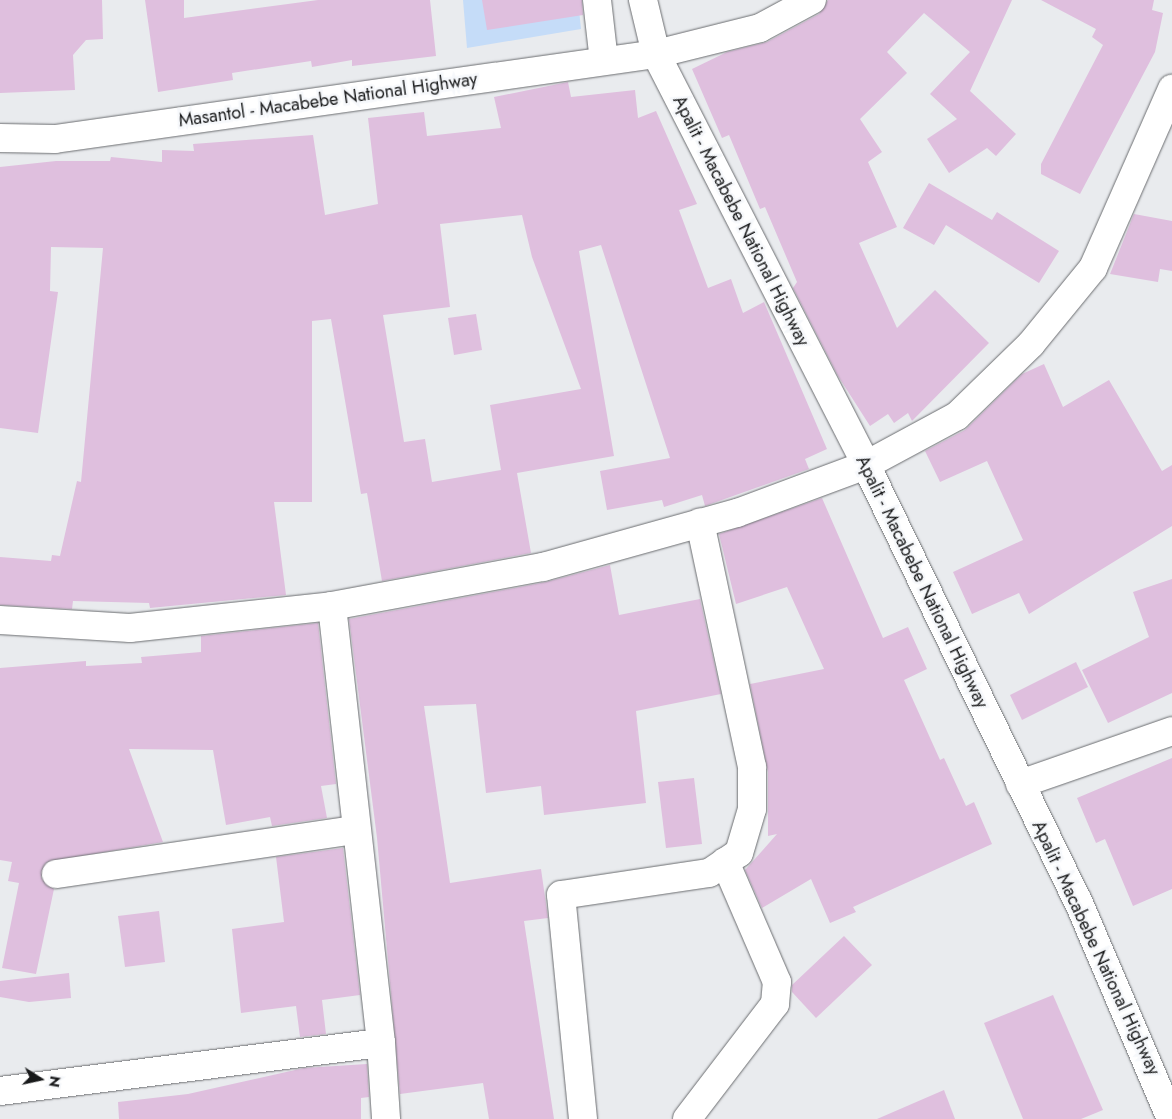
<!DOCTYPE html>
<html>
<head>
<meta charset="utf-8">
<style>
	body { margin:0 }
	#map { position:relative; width:1172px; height:1119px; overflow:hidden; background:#e9ebee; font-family:Jost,sans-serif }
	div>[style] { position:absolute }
	.green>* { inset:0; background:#c5dcf8 }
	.building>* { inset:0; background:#dfbfde }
	.roads { filter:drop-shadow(0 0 1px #6b6d70) drop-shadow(0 0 1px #6b6d70) }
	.minor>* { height:28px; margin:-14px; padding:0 14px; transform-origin:14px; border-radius:14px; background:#fff }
	.major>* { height:28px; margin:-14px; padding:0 14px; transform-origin:14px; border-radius:14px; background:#fff }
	span { translate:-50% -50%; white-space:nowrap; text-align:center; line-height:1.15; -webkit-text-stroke:5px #f6f8fb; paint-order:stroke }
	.street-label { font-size:18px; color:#18191a }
	.north { position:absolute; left:15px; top:1054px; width:50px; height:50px; -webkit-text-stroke:4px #f6f8fb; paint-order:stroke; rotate:100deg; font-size:14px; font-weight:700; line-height:20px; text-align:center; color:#18191a }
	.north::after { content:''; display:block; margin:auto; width:18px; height:22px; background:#18191a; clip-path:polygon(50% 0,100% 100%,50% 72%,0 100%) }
</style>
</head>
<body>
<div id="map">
	<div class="green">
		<div style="clip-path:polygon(463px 0,578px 0,581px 29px,467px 48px)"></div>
	</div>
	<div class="building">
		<div style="clip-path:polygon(0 0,102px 0,103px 39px,86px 40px,73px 55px,75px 90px,0 93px)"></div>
		<div style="clip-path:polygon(145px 0,184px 0,184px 18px,318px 0,430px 0,436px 56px,352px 66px,352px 60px,312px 67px,311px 61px,232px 73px,233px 80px,158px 92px)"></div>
		<div style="clip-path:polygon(482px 0,582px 0,583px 15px,487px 30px)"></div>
		<div style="clip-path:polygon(828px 0,1012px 0,970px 91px,1016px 134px,996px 156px,987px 148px,949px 173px,927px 139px,957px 119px,930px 94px,970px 52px,924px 13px,887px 52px,907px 73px,860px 119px,882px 152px,868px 162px,897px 227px,859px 243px,897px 328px,935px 290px,989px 343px,912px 421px,908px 413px,894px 423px,888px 414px,870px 426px,838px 376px,793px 288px,797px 282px,765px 207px,760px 209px,729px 135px,722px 138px,692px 69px,727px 52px,767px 42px,819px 14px)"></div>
		<div style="clip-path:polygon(1041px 0,1154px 0,1152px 10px,1163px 13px,1155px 52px,1080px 194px,1041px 174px,1041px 164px,1103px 45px,1092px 37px,1096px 29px)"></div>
		<div style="clip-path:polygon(evenodd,568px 82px,571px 97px,635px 90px,638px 118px,656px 111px,697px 204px,679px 210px,708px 288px,731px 279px,743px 313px,764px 302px,827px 449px,805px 459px,809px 469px,705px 506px,702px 495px,664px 507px,662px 500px,607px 510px,600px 471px,670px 458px,601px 245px,579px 251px,614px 456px,517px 473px,531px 553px,382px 581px,367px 493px,361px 494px,331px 319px,312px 321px,312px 502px,274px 502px,286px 595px,150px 608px,149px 603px,73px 601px,72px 609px,0 605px,0 557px,51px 561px,52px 555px,60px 556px,77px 481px,81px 482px,103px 248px,51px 247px,50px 291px,58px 292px,38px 433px,0 428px,0 167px,56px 161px,110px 161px,111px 157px,162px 162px,162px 150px,194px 151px,193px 144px,313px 135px,325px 215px,378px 204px,368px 118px,424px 112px,427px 136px,501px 128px,494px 97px,568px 82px,522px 215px,532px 257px,581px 389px,490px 405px,501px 470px,432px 482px,425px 439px,404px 442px,383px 315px,450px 307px,440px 224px,522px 215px)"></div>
		<div style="clip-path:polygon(929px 183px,992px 220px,997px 212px,1059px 251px,1039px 283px,946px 225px,934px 245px,903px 228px)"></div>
		<div style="clip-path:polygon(1134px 214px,1172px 221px,1172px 271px,1160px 269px,1158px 282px,1110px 274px)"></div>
		<div style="clip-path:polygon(476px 314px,482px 350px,454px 355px,448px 318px)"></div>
		<div style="clip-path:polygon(1044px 364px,1063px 407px,1109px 380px,1162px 471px,1172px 465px,1172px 526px,1029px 614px,1019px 593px,972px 614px,953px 572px,1023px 540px,987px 461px,940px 482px,925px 451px,965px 430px,1022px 374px)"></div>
		<div style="clip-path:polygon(822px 498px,883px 638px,908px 627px,927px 669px,904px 680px,940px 760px,944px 758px,966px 806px,974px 802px,992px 844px,853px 907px,856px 912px,830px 923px,811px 879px,762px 908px,745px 870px,777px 834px,768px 836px,768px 772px,750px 684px,824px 669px,787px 587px,736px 604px,719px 534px)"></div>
		<div style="clip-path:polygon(610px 565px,619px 615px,700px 599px,721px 694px,636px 711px,646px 803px,544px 815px,541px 786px,486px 793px,476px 704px,424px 706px,450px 883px,541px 869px,548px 918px,524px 921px,554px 1119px,489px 1119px,483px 1083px,400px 1094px,377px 838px,349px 619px,546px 582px)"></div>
		<div style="clip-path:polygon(1172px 579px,1172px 693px,1108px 723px,1082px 670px,1149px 637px,1133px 592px)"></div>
		<div style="clip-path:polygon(318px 623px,336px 784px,321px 786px,327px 818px,272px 826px,270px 817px,226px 825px,213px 750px,129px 749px,163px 842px,47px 862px,41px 877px,54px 889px,36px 974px,2px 968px,19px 883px,8px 881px,12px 862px,0 860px,0 668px,86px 661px,86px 666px,142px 663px,141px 657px,201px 652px,201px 636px)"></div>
		<div style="clip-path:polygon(1076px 662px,1088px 687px,1022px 720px,1010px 695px)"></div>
		<div style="clip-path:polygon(1172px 758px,1172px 889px,1133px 906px,1105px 839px,1096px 843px,1077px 798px)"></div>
		<div style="clip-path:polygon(694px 778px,702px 844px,666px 848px,658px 782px)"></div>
		<div style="clip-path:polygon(343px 848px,360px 995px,322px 1000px,326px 1034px,300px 1037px,296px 1006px,241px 1013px,232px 929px,284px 922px,276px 857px)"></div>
		<div style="clip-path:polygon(159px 911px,165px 962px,125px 967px,118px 916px)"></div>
		<div style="clip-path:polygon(844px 936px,872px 965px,816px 1018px,792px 992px,792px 985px)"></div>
		<div style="clip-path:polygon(69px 973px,71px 998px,29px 1002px,0 997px,0 981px)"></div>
		<div style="clip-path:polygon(1053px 995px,1103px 1110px,1081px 1119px,1023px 1119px,984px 1023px)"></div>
		<div style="clip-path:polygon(367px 1064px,369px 1097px,361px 1098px,361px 1119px,119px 1119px,118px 1102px,188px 1094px,304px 1068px)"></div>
		<div style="clip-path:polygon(944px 1090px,955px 1119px,877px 1119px)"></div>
	</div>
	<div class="roads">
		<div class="minor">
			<div style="left:597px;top:0;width:61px;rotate:83.5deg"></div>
			<div style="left:643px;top:0;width:56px;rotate:76.5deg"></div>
			<div style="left:656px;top:54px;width:107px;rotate:-14deg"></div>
			<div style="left:760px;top:28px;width:59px;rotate:-28.3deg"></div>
			<div style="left:332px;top:606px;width:440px;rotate:83.6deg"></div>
			<div style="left:381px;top:1043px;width:76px;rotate:86.2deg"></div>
			<div style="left:0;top:620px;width:130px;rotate:3.5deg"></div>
			<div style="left:130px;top:628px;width:203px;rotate:-6.2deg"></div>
			<div style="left:332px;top:606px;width:215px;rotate:-10.5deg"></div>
			<div style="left:543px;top:567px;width:201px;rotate:-15.6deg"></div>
			<div style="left:737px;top:513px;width:138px;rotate:-20.4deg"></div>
			<div style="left:866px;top:465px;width:103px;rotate:-28.3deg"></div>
			<div style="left:957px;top:416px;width:103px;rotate:-44.2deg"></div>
			<div style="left:1031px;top:344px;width:98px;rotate:-50.8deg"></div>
			<div style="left:1093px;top:268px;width:196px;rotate:-66.2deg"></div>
			<div style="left:1020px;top:784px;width:161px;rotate:-19.2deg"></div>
			<div style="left:56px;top:874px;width:302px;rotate:-8.4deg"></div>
			<div style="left:0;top:1091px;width:384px;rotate:-7.2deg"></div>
			<div style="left:583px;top:1119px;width:225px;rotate:-95.6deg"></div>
			<div style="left:561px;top:895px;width:150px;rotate:-8.5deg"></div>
			<div style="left:709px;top:873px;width:36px;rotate:-34deg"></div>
			<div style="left:739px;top:853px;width:46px;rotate:-73.5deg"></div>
			<div style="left:752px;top:809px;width:42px;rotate:-90deg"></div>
			<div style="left:752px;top:767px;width:250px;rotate:-102deg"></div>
			<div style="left:687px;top:1119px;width:145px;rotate:-52.6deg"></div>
			<div style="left:775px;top:1004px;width:22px;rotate:-85deg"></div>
			<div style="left:777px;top:982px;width:131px;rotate:-113.4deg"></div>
		</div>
		<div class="major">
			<div style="left:0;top:138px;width:55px;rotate:1deg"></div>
			<div style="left:55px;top:139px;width:607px;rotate:-8.05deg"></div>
			<div style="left:656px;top:54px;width:462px;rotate:62.9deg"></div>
			<div style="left:866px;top:465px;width:485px;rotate:64.1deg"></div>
			<div style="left:1078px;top:901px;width:237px;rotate:66.9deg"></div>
		</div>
	</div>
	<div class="street-label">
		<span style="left:328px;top:100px;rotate:-8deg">Masantol - Macabebe National Highway</span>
		<span style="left:741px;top:221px;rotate:63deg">Apalit - Macabebe National Highway</span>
		<span style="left:922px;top:582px;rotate:64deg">Apalit - Macabebe National Highway</span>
		<span style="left:1096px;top:948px;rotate:65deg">Apalit - Macabebe National Highway</span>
	</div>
	<div class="north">N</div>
</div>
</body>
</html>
